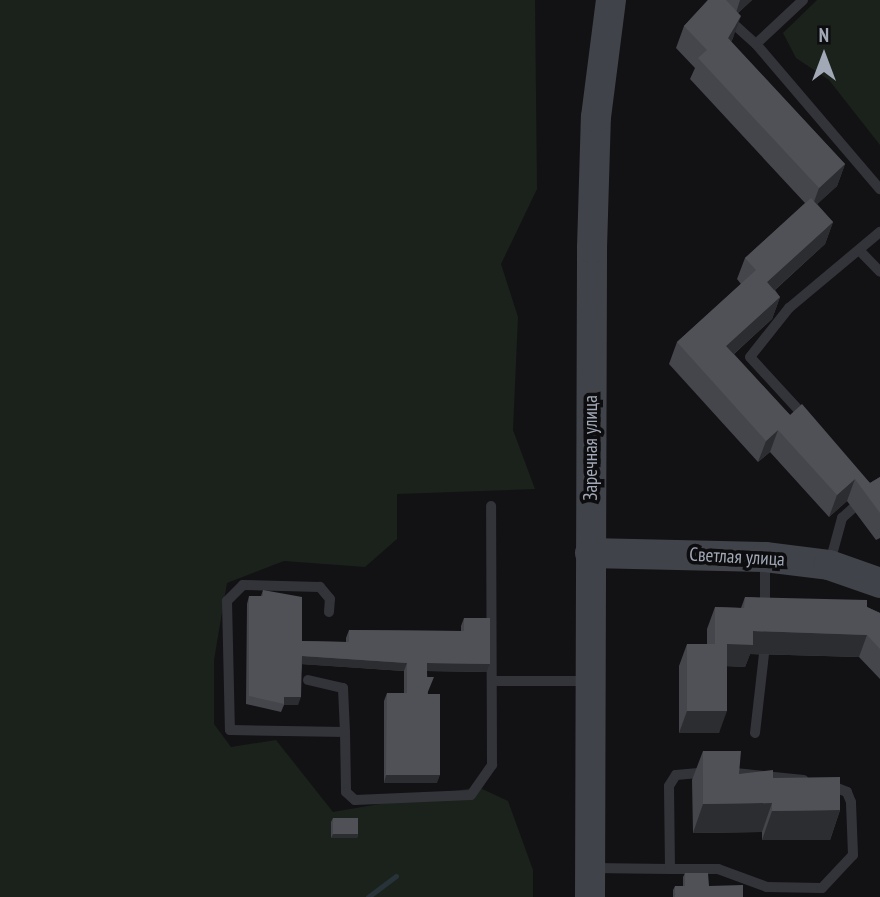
<!DOCTYPE html>
<html>
<head>
<meta charset="utf-8">
<style>
	body { margin:0 }
	#map { position:relative; width:880px; height:897px; overflow:hidden; background:#121214; font-family:"PT Sans Narrow",sans-serif }
	div>[style] { position:absolute }
	.green>* { inset:0; background:#1a221b }
	.stream>* { height:5px; margin:-2.5px; padding:0 2.5px; transform-origin:2.5px; border-radius:2.5px; background:#283239 }
	.lane>* { height:10px; margin:-5px; padding:0 5px; transform-origin:5px; border-radius:5px; background:#33343a }
	.secondary>* { height:30px; margin:-15px; padding:0 15px; transform-origin:15px; border-radius:15px; background:#41434a }
	.wall>* { inset:0; background:#45464c }
	.shaded-wall>* { inset:0; background:#2c2d31 }
	.building>* { inset:0; background:#4f5157 }
	span { translate:-50% -50%; white-space:nowrap; text-align:center; line-height:1.15; -webkit-text-stroke:7px #0d0d0f; paint-order:stroke }
	.street-label { font-size:19px; color:#a2a9b6 }
	.north { position:absolute; left:789px; top:21px; width:70px; height:70px; -webkit-text-stroke:5px #0d0d0f; paint-order:stroke; rotate:0deg; font-size:19px; font-weight:700; line-height:28px; text-align:center; color:#a2a9b6 }
	.north::after { content:''; display:block; margin:auto; width:24px; height:32px; background:#a2a9b6; clip-path:polygon(50% 0,100% 100%,50% 72%,0 100%) }
</style>
</head>
<body>
<div id="map">
	<div class="green">
		<div style="clip-path:polygon(0 0,535px 0,537px 189px,501px 264px,518px 317px,513px 430px,535px 489px,397px 494px,397px 539px,365px 567px,284px 561px,227px 583px,214px 660px,214px 724px,231px 747px,276px 740px,333px 812px,478px 787px,508px 801px,533px 870px,533px 897px,0 897px)"></div>
		<div style="clip-path:polygon(817px 0,880px 0,880px 145px,829px 80px,796px 58px,783px 33px)"></div>
	</div>
	<div class="stream">
		<div style="left:368px;top:897px;width:35px;rotate:-37deg"></div>
	</div>
	<div class="lane">
		<div style="left:803px;top:0;width:64px;rotate:136.9deg"></div>
		<div style="left:756px;top:44px;width:191px;rotate:49.5deg"></div>
		<div style="left:727px;top:18px;width:39px;rotate:42deg"></div>
		<div style="left:860px;top:251px;width:29px;rotate:46deg"></div>
		<div style="left:805px;top:417px;width:81px;rotate:-132.5deg"></div>
		<div style="left:750px;top:357px;width:63px;rotate:-51.5deg"></div>
		<div style="left:789px;top:308px;width:119px;rotate:-39.9deg"></div>
		<div style="left:830px;top:562px;width:46px;rotate:-74.7deg"></div>
		<div style="left:842px;top:518px;width:15px;rotate:-42deg"></div>
		<div style="left:765px;top:610px;width:51px;rotate:-90deg"></div>
		<div style="left:329px;top:612px;width:13px;rotate:-86deg"></div>
		<div style="left:330px;top:599px;width:16px;rotate:-130deg"></div>
		<div style="left:320px;top:587px;width:77px;rotate:-178.5deg"></div>
		<div style="left:243px;top:585px;width:23px;rotate:135deg"></div>
		<div style="left:227px;top:601px;width:129px;rotate:88.7deg"></div>
		<div style="left:230px;top:730px;width:115px;rotate:1deg"></div>
		<div style="left:345px;top:732px;width:60px;rotate:89deg"></div>
		<div style="left:346px;top:792px;width:12px;rotate:42deg"></div>
		<div style="left:355px;top:800px;width:116px;rotate:-2.5deg"></div>
		<div style="left:471px;top:795px;width:37px;rotate:-55deg"></div>
		<div style="left:492px;top:765px;width:259px;rotate:-90.2deg"></div>
		<div style="left:308px;top:680px;width:36px;rotate:13deg"></div>
		<div style="left:343px;top:688px;width:44px;rotate:87.4deg"></div>
		<div style="left:495px;top:681px;width:92px"></div>
		<div style="left:755px;top:733px;width:80px;rotate:-83.5deg"></div>
		<div style="left:726px;top:772px;width:78px;rotate:5.9deg"></div>
		<div style="left:592px;top:868px;width:78px;rotate:0.7deg"></div>
		<div style="left:670px;top:869px;width:83px;rotate:-90.7deg"></div>
		<div style="left:669px;top:786px;width:13px;rotate:-58deg"></div>
		<div style="left:676px;top:775px;width:34px;rotate:-5deg"></div>
		<div style="left:670px;top:869px;width:48px"></div>
		<div style="left:718px;top:869px;width:52px;rotate:20.2deg"></div>
		<div style="left:767px;top:887px;width:55px;rotate:1deg"></div>
		<div style="left:822px;top:888px;width:45px;rotate:-46.8deg"></div>
		<div style="left:853px;top:855px;width:53px;rotate:-92.2deg"></div>
		<div style="left:851px;top:802px;width:11px;rotate:-112deg"></div>
		<div style="left:847px;top:792px;width:22px;rotate:-158deg"></div>
	</div>
	<div class="secondary">
		<div style="left:590px;top:553px;width:175px;rotate:1.3deg"></div>
		<div style="left:765px;top:557px;width:64px;rotate:7.1deg"></div>
		<div style="left:829px;top:565px;width:54px;rotate:19.4deg"></div>
		<div style="left:590px;top:897px;width:649px;rotate:-89.82deg"></div>
		<div style="left:592px;top:248px;width:131px;rotate:-88.3deg"></div>
		<div style="left:596px;top:117px;width:118px;rotate:-82.7deg"></div>
	</div>
	<div class="wall">
		<div style="clip-path:polygon(708px 0,752px 0,738px 13px,733px 38px,731px 42px,845px 164px,837px 186px,817px 204px,833px 222px,825px 244px,775px 290px,780px 297px,772px 319px,734px 354px,790px 415px,870px 483px,880px 477px,880px 538px,876px 540px,847px 501px,829px 517px,770px 452px,758px 462px,669px 364px,677px 342px,741px 284px,737px 279px,745px 258px,805px 203px,690px 79px,695px 68px,676px 48px,684px 26px)"></div>
		<div style="clip-path:polygon(263px 590px,302px 641px,346px 642px,346px 638px,349px 630px,461px 631px,461px 626px,464px 618px,490px 664px,487px 672px,427px 671px,428px 694px,437px 783px,384px 783px,384px 701px,387px 693px,404px 693px,404px 671px,302px 664px,298px 705px,284px 705px,281px 712px,246px 704px,247px 604px,249px 596px,261px 596px)"></div>
		<div style="clip-path:polygon(745px 597px,867px 607px,880px 613px,880px 679px,859px 657px,750px 654px,745px 667px,727px 666px,719px 733px,679px 733px,679px 666px,687px 644px,707px 644px,707px 629px,715px 607px,741px 608px)"></div>
		<div style="clip-path:polygon(703px 751px,739px 774px,773px 778px,840px 810px,830px 840px,762px 840px,762px 832px,693px 833px,692px 780px)"></div>
		<div style="clip-path:polygon(333px 818px,358px 834px,357px 838px,331px 838px,331px 822px)"></div>
		<div style="clip-path:polygon(685px 873px,709px 886px,743px 897px,673px 897px,673px 890px,675px 886px,683px 886px,683px 877px)"></div>
	</div>
	<div class="shaded-wall">
		<div style="clip-path:polygon(740px 0,752px 0,735px 16px)"></div>
		<div style="clip-path:polygon(741px 16px,733px 38px,720px 60px,728px 38px)"></div>
		<div style="clip-path:polygon(845px 164px,837px 186px,811px 210px,819px 188px)"></div>
		<div style="clip-path:polygon(833px 222px,825px 244px,759px 304px,767px 282px)"></div>
		<div style="clip-path:polygon(780px 297px,772px 319px,718px 368px,726px 346px)"></div>
		<div style="clip-path:polygon(778px 430px,770px 452px,758px 462px,766px 441px)"></div>
		<div style="clip-path:polygon(855px 479px,847px 501px,829px 517px,837px 495px)"></div>
		<div style="clip-path:polygon(753px 631px,867px 635px,859px 657px,750px 654px,745px 667px,719px 666px,727px 644px)"></div>
		<div style="clip-path:polygon(302px 656px,407px 663px,404px 671px,299px 664px)"></div>
		<div style="clip-path:polygon(427px 663px,490px 664px,487px 672px,424px 671px)"></div>
		<div style="clip-path:polygon(284px 697px,301px 697px,298px 705px,284px 705px)"></div>
		<div style="clip-path:polygon(687px 711px,727px 711px,719px 733px,679px 733px)"></div>
		<div style="clip-path:polygon(386px 775px,440px 775px,437px 783px,384px 783px)"></div>
		<div style="clip-path:polygon(772px 803px,762px 832px,693px 833px,703px 804px)"></div>
		<div style="clip-path:polygon(840px 810px,830px 840px,762px 840px,772px 811px)"></div>
		<div style="clip-path:polygon(333px 834px,358px 834px,357px 838px,331px 838px)"></div>
	</div>
	<div class="building">
		<div style="clip-path:polygon(708px 0,726px 0,741px 16px,728px 38px,845px 164px,819px 188px,698px 58px,707px 50px,684px 26px)"></div>
		<div style="clip-path:polygon(811px 198px,833px 222px,767px 282px,780px 297px,726px 346px,790px 415px,802px 404px,870px 483px,880px 477px,880px 513px,855px 479px,837px 495px,778px 430px,766px 441px,677px 342px,756px 270px,745px 258px)"></div>
		<div style="clip-path:polygon(263px 590px,302px 597px,302px 641px,349px 642px,349px 630px,464px 631px,464px 618px,490px 618px,490px 664px,427px 663px,427px 677px,434px 677px,427px 694px,440px 694px,440px 775px,386px 775px,387px 693px,407px 693px,407px 663px,302px 656px,301px 697px,284px 697px,284px 704px,249px 696px,249px 596px,263px 596px)"></div>
		<div style="clip-path:polygon(745px 597px,867px 600px,867px 607px,880px 613px,880px 649px,867px 635px,753px 631px,753px 645px,727px 644px,727px 711px,687px 711px,687px 644px,715px 644px,715px 607px,744px 608px)"></div>
		<div style="clip-path:polygon(703px 751px,741px 751px,739px 774px,773px 770px,773px 778px,840px 777px,840px 810px,772px 811px,772px 803px,703px 804px)"></div>
		<div style="clip-path:polygon(333px 818px,358px 818px,358px 834px,333px 834px)"></div>
		<div style="clip-path:polygon(685px 873px,708px 873px,709px 886px,743px 885px,743px 897px,675px 897px,675px 886px,685px 886px)"></div>
	</div>
	<div class="street-label">
		<span style="left:591px;top:448px;rotate:-90deg">Заречная улица</span>
		<span style="left:737px;top:557px;rotate:3deg">Светлая улица</span>
	</div>
	<div class="north">N</div>
</div>
</body>
</html>
